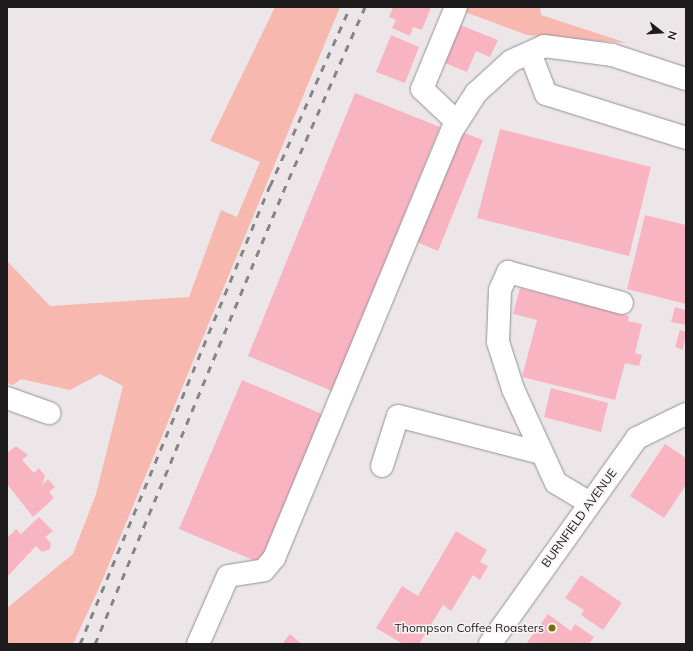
<!DOCTYPE html>
<html>
<head>
<meta charset="utf-8">
<style>
	body { margin:0 }
	#map { position:relative; width:693px; height:651px; overflow:hidden; background:#ece6e9; font-family:Mulish,sans-serif }
	div>[style] { position:absolute }
	.green>* { inset:0; background:#f7b9af }
	.building>* { inset:0; background:#f9b4c2 }
	.roads { filter:drop-shadow(0 0 1px #959093) drop-shadow(0 0 1px #959093) }
	.minor>* { height:22px; margin:-11px; padding:0 11px; transform-origin:11px; border-radius:11px; background:#fff }
	.rail>* { height:3px; margin-top:-1.5px; transform-origin:0; background:repeating-linear-gradient(90deg,#888486 0 7px,transparent 0 14px) }
	.dots>* { width:11px; height:11px; translate:-50% -50%; box-sizing:border-box; border:2px solid #f9f3f6; border-radius:50% }
	span { translate:-50% -50%; white-space:nowrap; text-align:center; line-height:1.15; -webkit-text-stroke:3px #f9f3f6; paint-order:stroke }
	.street-label { font-size:12px; color:#1e1c1d }
	.poi-label { font-size:12px; color:#1e1c1d }
	.right { translate:-100% -50%; text-align:right }
	.frame { position:absolute; inset:0; border:8px solid #1e1c1d; pointer-events:none }
	.north { position:absolute; left:641px; top:12px; width:40px; height:40px; -webkit-text-stroke:3px #f9f3f6; paint-order:stroke; rotate:107deg; font-size:11px; font-weight:700; line-height:16px; text-align:center; color:#1e1c1d }
	.north::after { content:''; display:block; margin:auto; width:14px; height:18px; background:#1e1c1d; clip-path:polygon(50% 0,100% 100%,50% 72%,0 100%) }
</style>
</head>
<body>
<div id="map">
	<div class="green">
		<div style="clip-path:polygon(275px 7px,340px 7px,99px 588px,73px 644px,7px 644px,7px 608px,73px 554px,96px 494px,123px 386px,100px 374px,70px 390px,21px 379px,13px 385px,7px 383px,7px 261px,50px 306px,189px 297px,221px 210px,237px 217px,260px 162px,210px 141px)"></div>
		<div style="clip-path:polygon(467px 7px,540px 7px,541px 15px,627px 43px,527px 35px,465px 12px)"></div>
	</div>
	<div class="building">
		<div style="clip-path:polygon(393px 7px,431px 7px,422px 30px,413px 27px,410px 36px,392px 28px,396px 20px,389px 17px)"></div>
		<div style="clip-path:polygon(460px 25px,498px 40px,490px 57px,476px 51px,467px 72px,445px 63px)"></div>
		<div style="clip-path:polygon(391px 35px,419px 47px,405px 83px,376px 72px)"></div>
		<div style="clip-path:polygon(355px 93px,440px 127px,332px 391px,248px 356px)"></div>
		<div style="clip-path:polygon(500px 129px,651px 167px,629px 256px,477px 218px)"></div>
		<div style="clip-path:polygon(462px 132px,483px 140px,438px 251px,417px 242px)"></div>
		<div style="clip-path:polygon(645px 215px,686px 225px,686px 304px,627px 289px)"></div>
		<div style="clip-path:polygon(520px 288px,629px 316px,628px 321px,642px 324px,635px 353px,642px 355px,639px 366px,625px 363px,615px 400px,522px 377px,537px 320px,513px 314px)"></div>
		<div style="clip-path:polygon(675px 307px,686px 310px,686px 325px,671px 322px)"></div>
		<div style="clip-path:polygon(680px 330px,686px 332px,683px 350px,675px 347px)"></div>
		<div style="clip-path:polygon(242px 380px,329px 417px,265px 565px,179px 529px)"></div>
		<div style="clip-path:polygon(551px 388px,608px 403px,601px 432px,544px 417px)"></div>
		<div style="clip-path:polygon(665px 444px,686px 458px,686px 485px,664px 518px,630px 496px)"></div>
		<div style="clip-path:polygon(16px 446px,28px 455px,22px 460px,34px 473px,39px 468px,45px 476px,42px 485px,48px 479px,55px 487px,49px 492px,54px 498px,33px 517px,7px 484px,7px 453px)"></div>
		<div style="clip-path:polygon(39px 517px,53px 531px,45px 537px,51px 543px,50px 549px,42px 552px,36px 546px,7px 577px,7px 538px,16px 529px,21px 534px)"></div>
		<div style="clip-path:polygon(456px 531px,487px 550px,480px 562px,488px 566px,480px 580px,473px 575px,451px 611px,443px 605px,419px 644px,403px 644px,376px 628px,402px 586px,418px 596px)"></div>
		<div style="clip-path:polygon(581px 575px,622px 603px,603px 630px,581px 615px,584px 610px,565px 598px)"></div>
		<div style="clip-path:polygon(548px 614px,571px 631px,575px 624px,594px 637px,589px 644px,526px 644px)"></div>
		<div style="clip-path:polygon(290px 634px,302px 644px,282px 644px)"></div>
	</div>
	<div class="roads">
		<div class="minor">
			<div style="left:456px;top:7px;width:89px;rotate:112.5deg"></div>
			<div style="left:422px;top:89px;width:48px;rotate:43.3deg"></div>
			<div style="left:530px;top:53px;width:44px;rotate:68.7deg"></div>
			<div style="left:546px;top:94px;width:147px;rotate:17.4deg"></div>
			<div style="left:7px;top:398px;width:45px;rotate:19.7deg"></div>
			<div style="left:382px;top:466px;width:52px;rotate:-72.3deg"></div>
			<div style="left:398px;top:416px;width:148px;rotate:14.5deg"></div>
			<div style="left:588px;top:502px;width:37px;rotate:-149deg"></div>
			<div style="left:556px;top:483px;width:103px;rotate:-114.6deg"></div>
			<div style="left:513px;top:389px;width:49px;rotate:-107.7deg"></div>
			<div style="left:498px;top:342px;width:52px;rotate:-87.8deg"></div>
			<div style="left:500px;top:290px;width:20px;rotate:-66deg"></div>
			<div style="left:508px;top:272px;width:118px;rotate:15.2deg"></div>
			<div style="left:198px;top:644px;width:74px;rotate:-66.2deg"></div>
			<div style="left:228px;top:576px;width:36px;rotate:-9deg"></div>
			<div style="left:264px;top:570px;width:16px;rotate:-50deg"></div>
			<div style="left:274px;top:558px;width:465px;rotate:-67.4deg"></div>
			<div style="left:453px;top:129px;width:43px;rotate:-57.4deg"></div>
			<div style="left:476px;top:93px;width:47px;rotate:-42.4deg"></div>
			<div style="left:511px;top:61px;width:36px;rotate:-24deg"></div>
			<div style="left:544px;top:46px;width:69px;rotate:7.5deg"></div>
			<div style="left:612px;top:55px;width:78px;rotate:18deg"></div>
			<div style="left:490px;top:644px;width:253px;rotate:-54.5deg"></div>
			<div style="left:637px;top:438px;width:55px;rotate:-26.1deg"></div>
		</div>
	</div>
	<div class="rail">
		<div style="left:80px;top:644px;width:496px;rotate:-67.5deg"></div>
		<div style="left:270px;top:186px;width:196px;rotate:-65.9deg"></div>
		<div style="left:95px;top:644px;width:490px;rotate:-67.4deg"></div>
		<div style="left:283px;top:192px;width:202px;rotate:-66.1deg"></div>
	</div>
	<div class="dots">
		<div style="left:552px;top:628px;background:#7c6c06"></div>
	</div>
	<div class="street-label">
		<span style="left:579px;top:518px;rotate:-54deg">BURNFIELD AVENUE</span>
	</div>
	<div class="poi-label">
		<span class="right" style="left:544px;top:628px">Thompson Coffee Roasters</span>
	</div>
	<div class="frame"></div>
	<div class="north">N</div>
</div>
</body>
</html>
